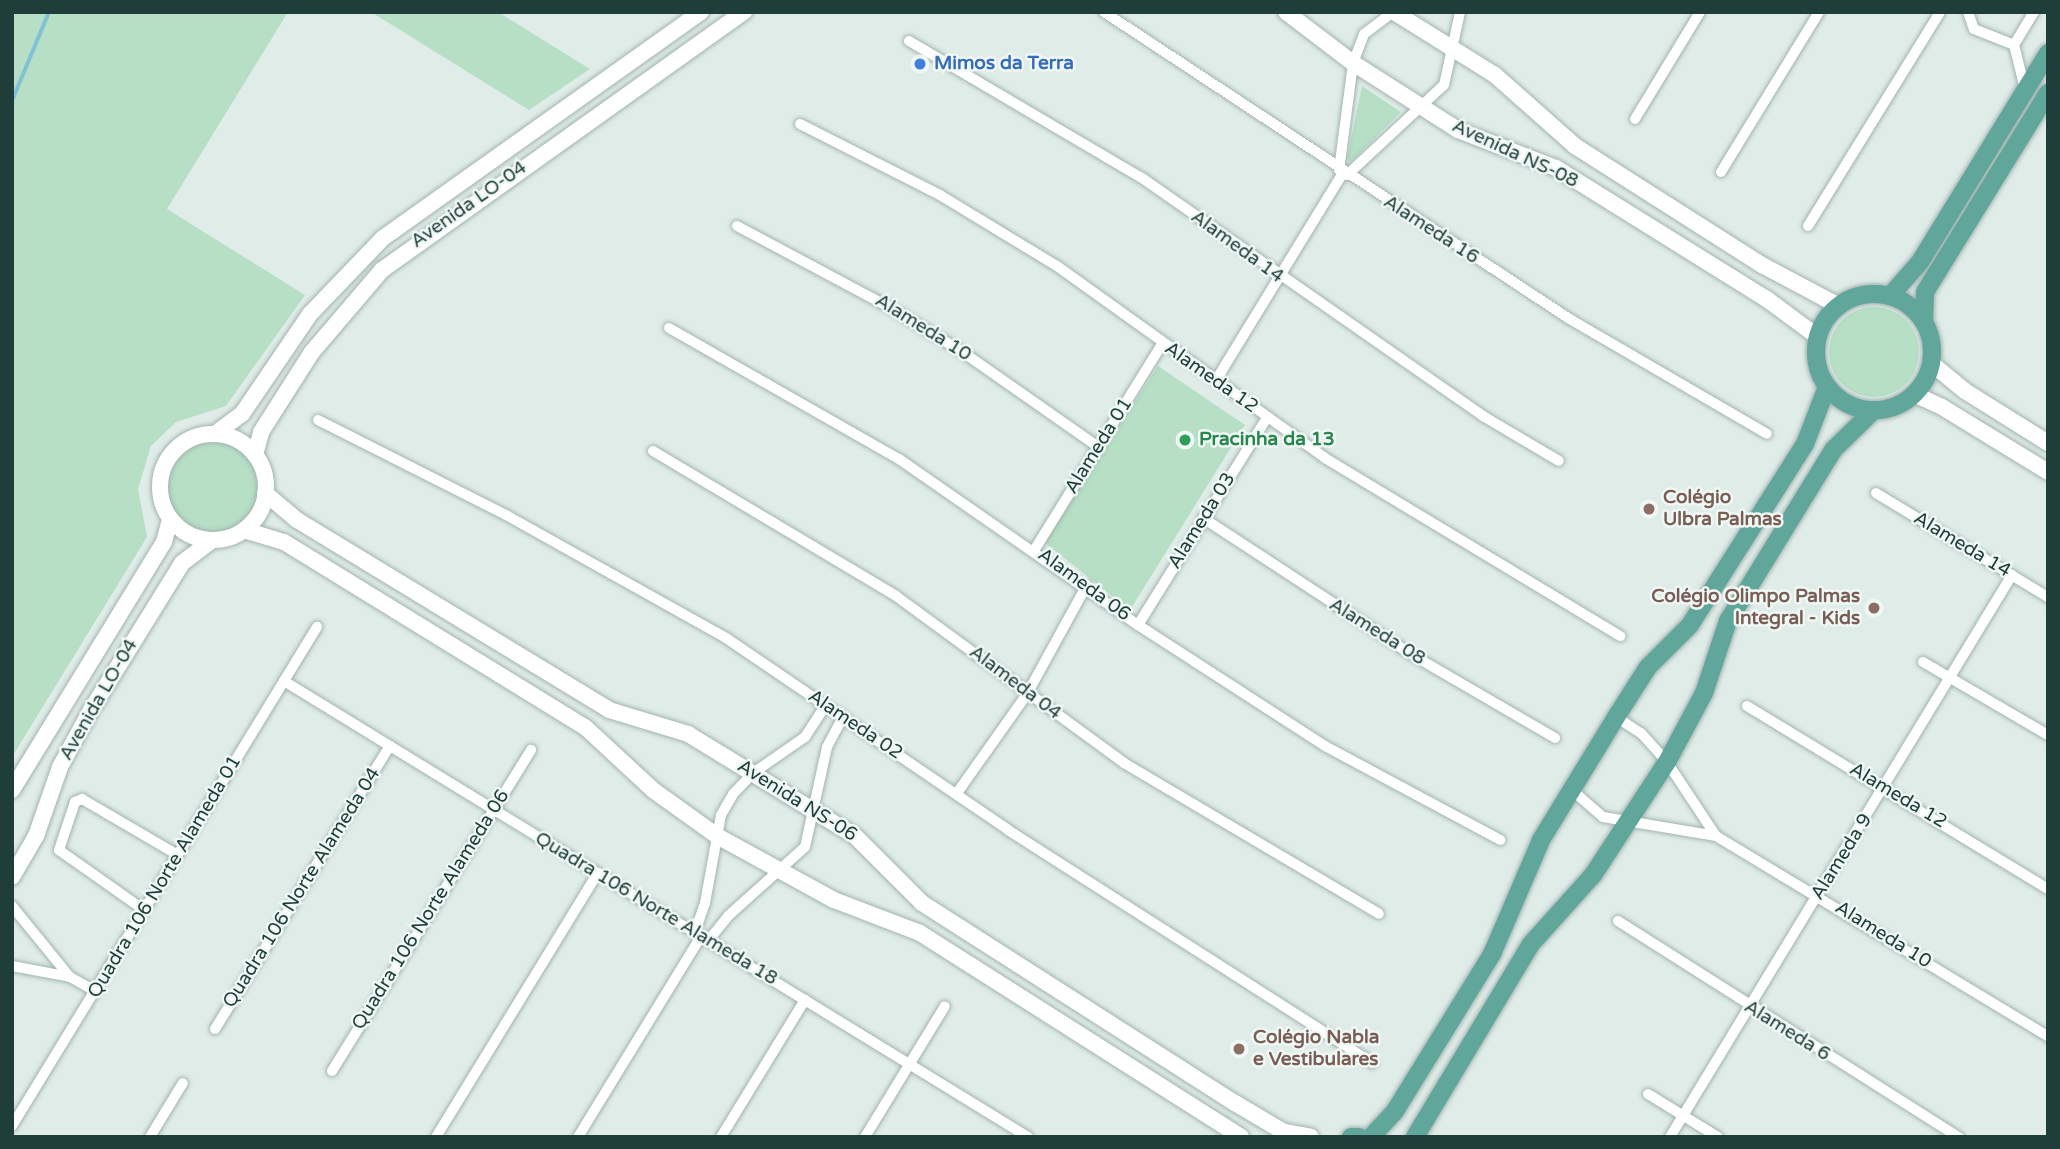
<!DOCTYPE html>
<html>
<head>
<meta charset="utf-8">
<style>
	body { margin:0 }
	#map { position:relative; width:2060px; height:1149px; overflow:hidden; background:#e0ece8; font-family:"Varela Round",sans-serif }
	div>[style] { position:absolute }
	.green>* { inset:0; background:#b6dfc5 }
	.round { border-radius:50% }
	.stream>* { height:3.5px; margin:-1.75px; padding:0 1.75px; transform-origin:1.75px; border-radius:1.75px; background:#82c1d7 }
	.roads { filter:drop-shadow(0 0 2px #a2b4b0) drop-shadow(0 0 2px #a2b4b0) }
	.street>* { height:10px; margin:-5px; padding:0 5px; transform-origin:5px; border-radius:5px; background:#fff }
	.secondary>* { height:16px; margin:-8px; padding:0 8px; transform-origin:8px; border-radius:8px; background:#fff }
	.secondary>.ring { margin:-8px; padding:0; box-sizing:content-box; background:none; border:16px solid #fff; border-radius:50% }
	.primary>* { height:18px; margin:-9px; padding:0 9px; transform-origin:9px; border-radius:9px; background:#60a69b }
	.primary>.ring { margin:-9px; padding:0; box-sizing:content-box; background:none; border:18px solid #60a69b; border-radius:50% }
	.dots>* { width:19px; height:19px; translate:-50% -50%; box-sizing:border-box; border:4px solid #f0f8f5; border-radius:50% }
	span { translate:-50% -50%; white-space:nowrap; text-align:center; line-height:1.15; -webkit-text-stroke:5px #f0f8f5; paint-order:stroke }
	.shop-label { font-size:19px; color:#366cbe; font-weight:700 }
	.left { translate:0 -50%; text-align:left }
	.street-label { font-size:19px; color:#1f3e39 }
	.leisure-label { font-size:19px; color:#27864d; font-weight:700 }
	.education-label { font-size:19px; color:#785e54; font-weight:700 }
	.right { translate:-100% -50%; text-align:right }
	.frame { position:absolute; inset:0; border:14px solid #1f3e39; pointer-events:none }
</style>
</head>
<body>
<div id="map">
	<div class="green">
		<div style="clip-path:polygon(12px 12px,288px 12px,167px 209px,305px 295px,226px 406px,176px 422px,151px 446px,138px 489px,147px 537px,12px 757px)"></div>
		<div style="clip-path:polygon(371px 12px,498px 12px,590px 69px,529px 110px)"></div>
		<div style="clip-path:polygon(1362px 86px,1401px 112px,1351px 162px,1347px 159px)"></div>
		<div class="round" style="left:1829px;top:307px;width:90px;height:90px"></div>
		<div style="clip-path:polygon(1158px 366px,1245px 425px,1130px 610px,1044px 542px)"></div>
		<div class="round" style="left:167px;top:441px;width:92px;height:92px"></div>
	</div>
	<div class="stream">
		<div style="left:12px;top:101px;width:96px;rotate:-67.4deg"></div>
	</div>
	<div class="roads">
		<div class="street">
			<div style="left:1104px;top:12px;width:556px;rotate:33.4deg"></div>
			<div style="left:1568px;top:318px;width:230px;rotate:30.2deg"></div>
			<div style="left:1968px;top:12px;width:18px;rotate:71deg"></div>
			<div style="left:1974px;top:29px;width:43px;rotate:21.8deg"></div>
			<div style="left:909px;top:41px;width:270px;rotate:30.5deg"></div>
			<div style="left:1142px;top:178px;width:416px;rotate:34.9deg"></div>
			<div style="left:1483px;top:416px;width:88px;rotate:30.6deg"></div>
			<div style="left:2025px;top:89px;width:45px;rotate:-104deg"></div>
			<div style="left:2014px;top:45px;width:39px;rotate:-59deg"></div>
			<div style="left:1635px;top:119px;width:125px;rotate:-58.7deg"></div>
			<div style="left:800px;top:124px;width:157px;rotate:26.9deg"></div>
			<div style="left:940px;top:195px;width:137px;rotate:31.3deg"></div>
			<div style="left:1057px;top:266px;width:330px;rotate:35.6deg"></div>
			<div style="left:1325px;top:458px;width:345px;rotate:31.1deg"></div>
			<div style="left:1339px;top:170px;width:108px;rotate:-82.5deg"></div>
			<div style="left:1353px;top:63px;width:31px;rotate:-69deg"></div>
			<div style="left:1364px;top:34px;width:36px;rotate:-37deg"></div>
			<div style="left:1721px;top:172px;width:188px;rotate:-58.5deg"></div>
			<div style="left:1347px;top:175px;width:132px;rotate:-42.9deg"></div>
			<div style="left:1444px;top:85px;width:75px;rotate:-77.6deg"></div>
			<div style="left:737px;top:226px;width:178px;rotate:28.1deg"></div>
			<div style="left:894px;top:310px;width:82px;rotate:31.6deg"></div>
			<div style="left:964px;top:353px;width:164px;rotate:35deg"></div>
			<div style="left:1808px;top:226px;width:251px;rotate:-58.3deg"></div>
			<div style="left:669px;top:328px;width:265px;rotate:29.7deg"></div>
			<div style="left:899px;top:459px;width:291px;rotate:34.8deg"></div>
			<div style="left:1138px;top:625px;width:223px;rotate:32.9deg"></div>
			<div style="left:1325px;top:746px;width:199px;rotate:28.2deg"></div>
			<div style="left:1216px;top:380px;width:243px;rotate:-58.5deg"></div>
			<div style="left:318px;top:420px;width:211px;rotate:26.8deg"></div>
			<div style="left:506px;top:515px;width:252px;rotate:29.2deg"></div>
			<div style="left:726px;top:638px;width:341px;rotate:34.2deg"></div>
			<div style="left:1008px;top:830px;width:432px;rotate:32.6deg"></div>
			<div style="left:653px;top:451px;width:283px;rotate:30.8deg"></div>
			<div style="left:896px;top:596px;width:283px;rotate:36.2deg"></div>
			<div style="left:1124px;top:763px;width:296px;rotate:30.6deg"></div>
			<div style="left:1876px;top:493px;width:201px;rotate:31.2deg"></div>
			<div style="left:1203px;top:518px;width:246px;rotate:33.2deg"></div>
			<div style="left:1409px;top:653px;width:169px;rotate:30.2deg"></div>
			<div style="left:1035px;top:549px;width:241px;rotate:-58.2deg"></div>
			<div style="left:1138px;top:625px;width:244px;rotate:-58.1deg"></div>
			<div style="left:1923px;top:662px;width:145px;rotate:30.3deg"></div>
			<div style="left:284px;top:681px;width:873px;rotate:31.5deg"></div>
			<div style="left:1747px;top:706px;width:352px;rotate:31.3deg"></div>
			<div style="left:1616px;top:717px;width:30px;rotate:33deg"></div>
			<div style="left:1641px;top:733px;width:39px;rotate:48deg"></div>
			<div style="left:1667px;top:762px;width:89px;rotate:56.5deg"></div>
			<div style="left:1572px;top:790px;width:41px;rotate:41.1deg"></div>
			<div style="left:1603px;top:817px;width:115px;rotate:9.5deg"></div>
			<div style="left:1716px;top:836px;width:388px;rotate:31.1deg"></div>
			<div style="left:957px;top:793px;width:121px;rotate:-54.7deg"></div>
			<div style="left:1027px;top:694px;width:124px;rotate:-61.2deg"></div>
			<div style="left:12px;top:906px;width:92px;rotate:50.8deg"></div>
			<div style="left:144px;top:910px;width:104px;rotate:-144.8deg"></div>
			<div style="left:59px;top:850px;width:51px;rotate:-71.6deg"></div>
			<div style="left:75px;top:802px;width:8px;rotate:-23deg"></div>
			<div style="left:82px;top:799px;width:111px;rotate:30.3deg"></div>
			<div style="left:1618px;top:921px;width:404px;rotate:32.4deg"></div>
			<div style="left:695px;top:932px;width:31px;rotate:-71deg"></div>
			<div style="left:705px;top:903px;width:89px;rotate:-79.7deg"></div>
			<div style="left:721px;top:815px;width:24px;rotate:-60deg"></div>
			<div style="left:733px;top:794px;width:29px;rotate:-46deg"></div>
			<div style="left:753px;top:773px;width:63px;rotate:-34.7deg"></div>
			<div style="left:805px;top:737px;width:38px;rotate:-57deg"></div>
			<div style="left:708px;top:941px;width:32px;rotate:-51deg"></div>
			<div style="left:728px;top:916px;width:103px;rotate:-41.9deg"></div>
			<div style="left:805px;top:847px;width:102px;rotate:-77.6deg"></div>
			<div style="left:827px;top:747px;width:34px;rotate:-62deg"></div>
			<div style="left:12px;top:966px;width:59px;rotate:10.7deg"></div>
			<div style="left:70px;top:977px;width:29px;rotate:29deg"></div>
			<div style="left:215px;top:1029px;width:333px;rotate:-58.3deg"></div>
			<div style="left:332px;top:1071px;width:378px;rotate:-58.2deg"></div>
			<div style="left:1648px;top:1094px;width:82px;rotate:31.6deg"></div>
			<div style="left:12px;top:1126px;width:585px;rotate:-58.57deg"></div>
			<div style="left:150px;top:1137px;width:63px;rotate:-58.6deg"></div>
			<div style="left:436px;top:1137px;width:310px;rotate:-58.5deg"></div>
			<div style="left:578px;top:1137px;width:236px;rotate:-58.5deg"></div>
			<div style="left:721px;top:1137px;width:161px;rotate:-58.5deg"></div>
			<div style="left:865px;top:1137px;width:153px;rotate:-58.6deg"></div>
			<div style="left:1670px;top:1137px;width:658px;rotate:-58.68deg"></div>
		</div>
		<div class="secondary">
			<div style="left:1286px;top:12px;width:84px;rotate:37.3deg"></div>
			<div style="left:1353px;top:63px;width:125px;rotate:32.5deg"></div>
			<div style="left:1458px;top:130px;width:105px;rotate:21.2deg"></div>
			<div style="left:1556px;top:168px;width:250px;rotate:31.9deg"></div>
			<div style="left:1768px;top:300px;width:62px;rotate:36.5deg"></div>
			<div style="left:1394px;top:12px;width:119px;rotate:32deg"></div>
			<div style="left:1495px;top:75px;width:107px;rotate:41.6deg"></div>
			<div style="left:1575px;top:146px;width:222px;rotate:32.5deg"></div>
			<div style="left:1762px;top:265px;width:87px;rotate:28deg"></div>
			<div style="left:1931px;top:363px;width:44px;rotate:39.5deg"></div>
			<div style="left:1965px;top:391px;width:98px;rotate:32.1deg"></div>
			<div style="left:1914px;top:394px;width:31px;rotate:25deg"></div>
			<div style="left:1942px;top:407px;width:124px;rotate:31.5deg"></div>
			<div style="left:215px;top:434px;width:34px;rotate:-37deg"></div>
			<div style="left:242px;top:414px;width:121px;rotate:-55.8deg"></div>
			<div style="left:310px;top:314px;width:105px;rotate:-46.2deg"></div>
			<div style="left:383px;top:238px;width:390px;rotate:-35.4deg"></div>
			<div class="ring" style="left:160px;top:434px;width:90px;height:90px"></div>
			<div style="left:255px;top:455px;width:24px;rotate:-75deg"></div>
			<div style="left:261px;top:432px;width:95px;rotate:-57.5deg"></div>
			<div style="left:312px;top:352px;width:108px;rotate:-49.5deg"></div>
			<div style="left:382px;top:270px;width:445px;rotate:-35.5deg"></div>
			<div style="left:265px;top:493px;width:42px;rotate:40.2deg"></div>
			<div style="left:297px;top:520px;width:365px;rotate:31.3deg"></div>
			<div style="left:609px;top:710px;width:83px;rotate:16.9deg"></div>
			<div style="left:688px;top:734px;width:196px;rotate:31.4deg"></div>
			<div style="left:855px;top:836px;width:95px;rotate:45deg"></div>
			<div style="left:922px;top:903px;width:371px;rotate:32.6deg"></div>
			<div style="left:1235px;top:1103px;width:57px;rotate:30.6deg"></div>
			<div style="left:1284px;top:1132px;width:27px;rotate:10deg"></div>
			<div style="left:244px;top:530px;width:42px;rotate:16.7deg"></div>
			<div style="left:284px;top:542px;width:353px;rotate:31.6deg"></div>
			<div style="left:585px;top:727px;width:93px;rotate:42.8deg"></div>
			<div style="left:653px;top:790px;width:79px;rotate:35.7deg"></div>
			<div style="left:717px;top:836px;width:133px;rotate:28.7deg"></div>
			<div style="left:834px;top:900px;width:92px;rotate:21deg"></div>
			<div style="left:920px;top:933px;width:380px;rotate:32.4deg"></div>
			<div style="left:12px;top:790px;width:291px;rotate:-58.5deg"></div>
			<div style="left:164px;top:542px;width:24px;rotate:-75deg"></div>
			<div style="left:12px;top:877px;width:48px;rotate:-59.7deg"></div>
			<div style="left:36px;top:836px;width:73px;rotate:-70.8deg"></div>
			<div style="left:60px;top:767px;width:65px;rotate:-61.5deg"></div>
			<div style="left:91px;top:710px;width:173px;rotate:-58.2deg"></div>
			<div style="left:182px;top:563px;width:38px;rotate:-37deg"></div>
		</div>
		<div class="primary">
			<div class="ring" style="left:1816px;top:294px;width:98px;height:98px"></div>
			<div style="left:1890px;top:296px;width:45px;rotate:-48.6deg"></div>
			<div style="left:1920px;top:262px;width:245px;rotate:-58.5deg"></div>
			<div style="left:1924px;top:322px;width:30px;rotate:-88deg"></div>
			<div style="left:1925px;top:292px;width:234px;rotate:-58.3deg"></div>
			<div style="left:1351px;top:1137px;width:8px"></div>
			<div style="left:1371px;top:1137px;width:35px;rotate:-47deg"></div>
			<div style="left:1395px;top:1111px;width:185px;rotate:-58.3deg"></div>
			<div style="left:1492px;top:954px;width:124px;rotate:-66.7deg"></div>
			<div style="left:1541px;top:840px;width:144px;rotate:-58.6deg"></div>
			<div style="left:1616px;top:717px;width:59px;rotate:-57.4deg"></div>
			<div style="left:1648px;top:667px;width:59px;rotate:-45deg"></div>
			<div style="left:1690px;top:625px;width:214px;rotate:-57.6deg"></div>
			<div style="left:1805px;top:444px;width:61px;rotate:-68.9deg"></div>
			<div style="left:1415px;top:1137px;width:225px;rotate:-59deg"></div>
			<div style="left:1531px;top:944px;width:93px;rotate:-48.1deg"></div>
			<div style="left:1593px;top:875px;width:135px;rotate:-56.8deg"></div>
			<div style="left:1667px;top:762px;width:78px;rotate:-61.8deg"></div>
			<div style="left:1704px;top:693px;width:76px;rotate:-71.6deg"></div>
			<div style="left:1728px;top:621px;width:201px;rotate:-58.4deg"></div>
			<div style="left:1833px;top:450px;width:56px;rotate:-44.3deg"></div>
		</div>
	</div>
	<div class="dots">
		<div style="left:920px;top:64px;background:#3f7fe0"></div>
		<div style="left:1185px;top:440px;background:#2e9e5b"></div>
		<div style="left:1649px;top:509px;background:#8d6e63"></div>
		<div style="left:1874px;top:608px;background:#8d6e63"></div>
		<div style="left:1239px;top:1049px;background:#8d6e63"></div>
	</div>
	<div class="shop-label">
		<span class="left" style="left:934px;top:64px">Mimos da Terra</span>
	</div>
	<div class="street-label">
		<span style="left:1515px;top:154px;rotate:25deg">Avenida NS-08</span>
		<span style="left:469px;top:205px;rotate:-35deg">Avenida LO-04</span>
		<span style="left:1431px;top:230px;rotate:33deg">Alameda 16</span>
		<span style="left:1237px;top:247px;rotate:36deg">Alameda 14</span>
		<span style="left:923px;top:328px;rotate:32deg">Alameda 10</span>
		<span style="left:1211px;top:378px;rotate:35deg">Alameda 12</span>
		<span style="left:1099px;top:446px;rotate:-58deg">Alameda 01</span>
		<span style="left:1202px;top:521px;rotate:-58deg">Alameda 03</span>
		<span style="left:1962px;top:545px;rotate:31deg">Alameda 14</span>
		<span style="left:1084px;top:585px;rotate:36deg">Alameda 06</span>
		<span style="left:1377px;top:632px;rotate:32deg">Alameda 08</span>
		<span style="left:1015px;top:683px;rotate:37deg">Alameda 04</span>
		<span style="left:99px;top:700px;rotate:-60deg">Avenida LO-04</span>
		<span style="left:855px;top:725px;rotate:34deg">Alameda 02</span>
		<span style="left:1898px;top:796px;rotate:31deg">Alameda 12</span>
		<span style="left:797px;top:801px;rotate:32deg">Avenida NS-06</span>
		<span style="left:1842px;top:857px;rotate:-58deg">Alameda 9</span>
		<span style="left:165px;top:877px;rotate:-59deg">Quadra 106 Norte Alameda 01</span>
		<span style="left:302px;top:888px;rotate:-58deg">Quadra 106 Norte Alameda 04</span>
		<span style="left:656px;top:909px;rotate:31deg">Quadra 106 Norte Alameda 18</span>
		<span style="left:431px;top:910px;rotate:-58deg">Quadra 106 Norte Alameda 06</span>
		<span style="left:1883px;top:935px;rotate:32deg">Alameda 10</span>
		<span style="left:1787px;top:1031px;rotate:32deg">Alameda 6</span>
	</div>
	<div class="leisure-label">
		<span class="left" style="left:1199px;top:440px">Pracinha da 13</span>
	</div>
	<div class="education-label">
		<span class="left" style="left:1663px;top:509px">Colégio<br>Ulbra Palmas</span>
		<span class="right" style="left:1860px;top:608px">Colégio Olimpo Palmas<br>Integral - Kids</span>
		<span class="left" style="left:1253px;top:1049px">Colégio Nabla<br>e Vestibulares</span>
	</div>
	<div class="frame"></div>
</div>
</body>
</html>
